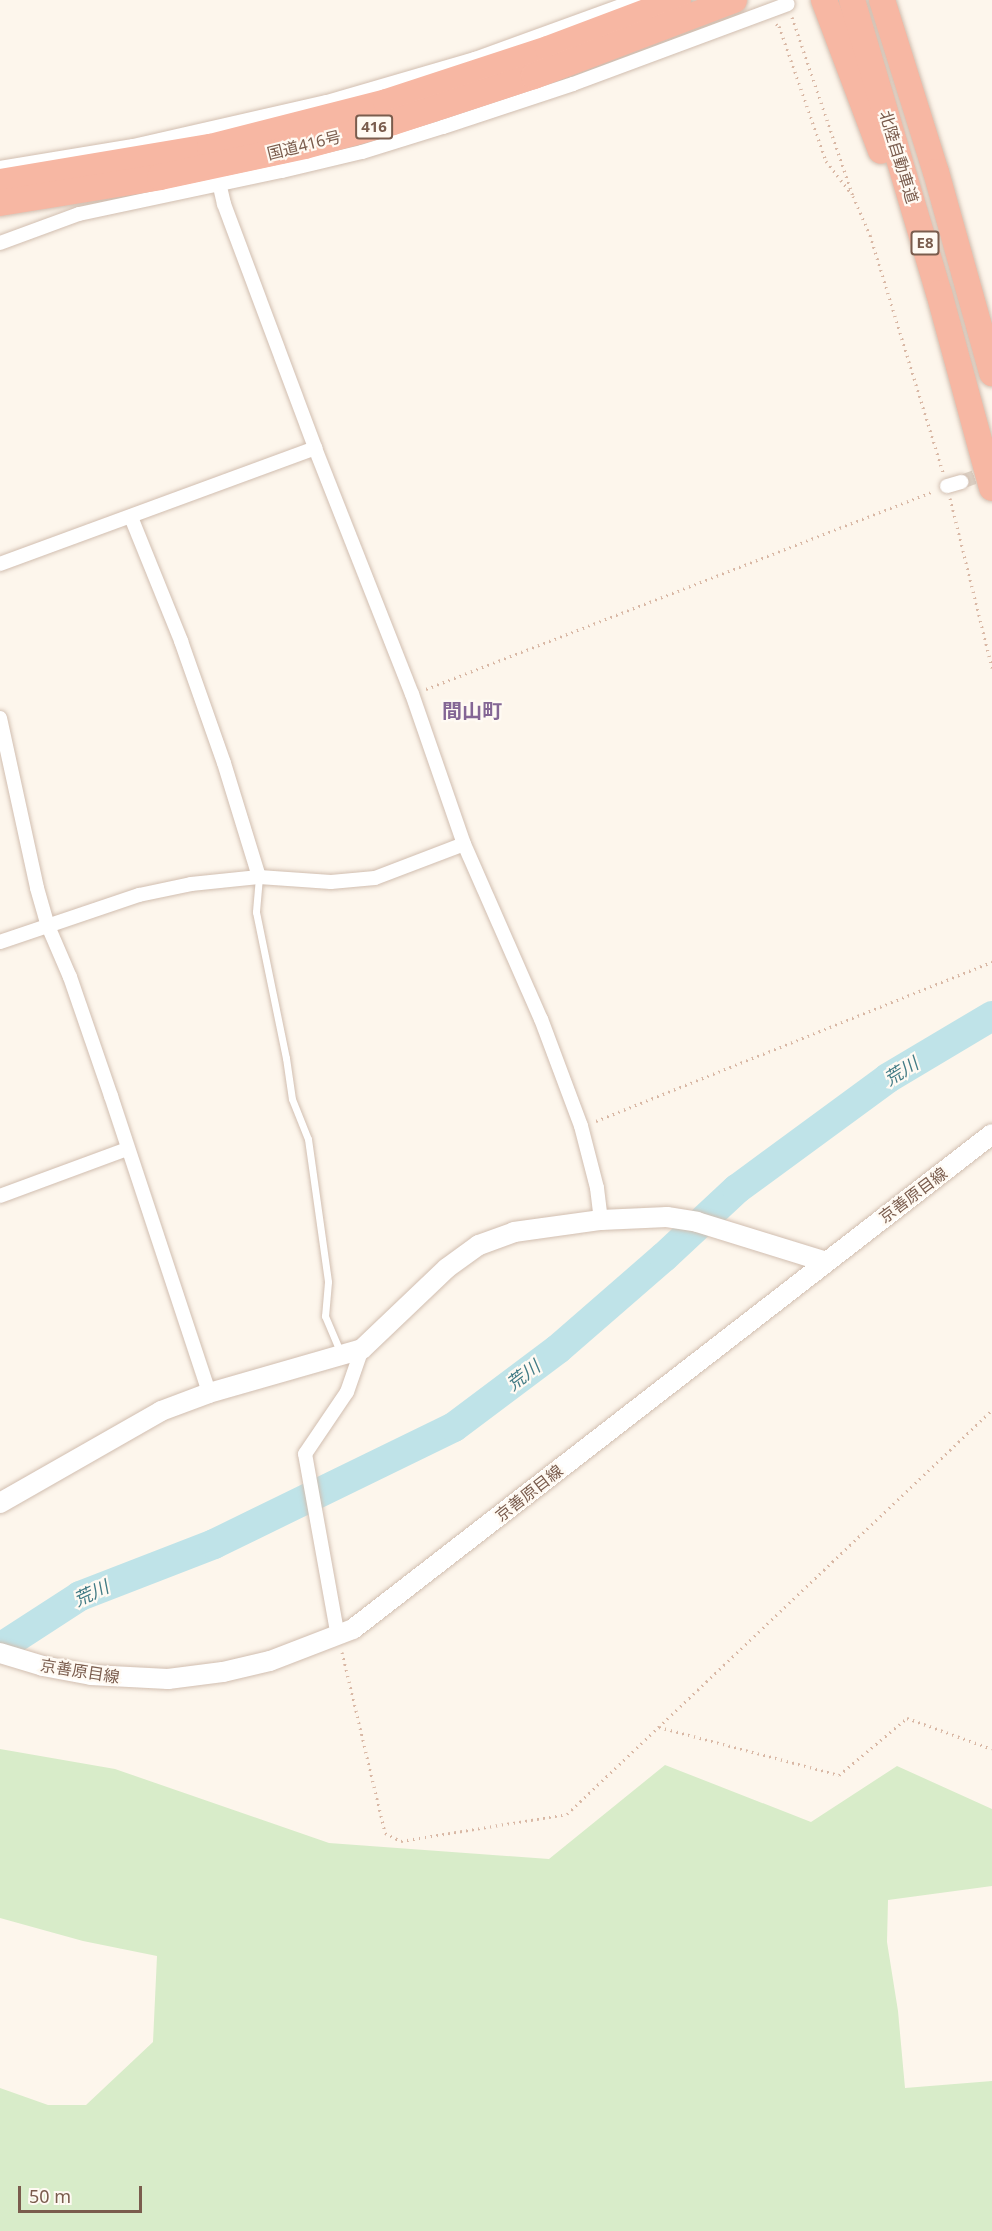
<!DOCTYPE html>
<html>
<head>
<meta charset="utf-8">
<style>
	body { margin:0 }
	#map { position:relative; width:992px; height:2231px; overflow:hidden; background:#fdf6ec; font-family:"Noto Sans","Noto Sans JP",sans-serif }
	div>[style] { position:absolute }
	.green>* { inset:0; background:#d8ecc9 }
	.river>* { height:30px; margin:-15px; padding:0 15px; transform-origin:15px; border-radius:15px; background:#bfe3e8 }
	.street-tunnel>* { height:14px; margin-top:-7px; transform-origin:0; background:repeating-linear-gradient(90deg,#dcd0c4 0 14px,transparent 0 21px) }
	.path>* { height:3px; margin-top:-1.5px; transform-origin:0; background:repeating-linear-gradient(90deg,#d9b8a5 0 1.5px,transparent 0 6px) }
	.roads { filter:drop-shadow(0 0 2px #d1beb0) drop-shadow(0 0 2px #d1beb0) }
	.lane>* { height:7px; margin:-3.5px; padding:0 3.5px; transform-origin:3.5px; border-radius:3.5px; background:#fff }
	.street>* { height:14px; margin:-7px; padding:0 7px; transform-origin:7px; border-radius:7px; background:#fff }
	.secondary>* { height:20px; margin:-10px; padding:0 10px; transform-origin:10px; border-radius:10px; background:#fff }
	.highway>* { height:26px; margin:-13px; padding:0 13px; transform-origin:13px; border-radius:13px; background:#f7b7a3 }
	span { translate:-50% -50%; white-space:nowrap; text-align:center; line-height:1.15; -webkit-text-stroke:4.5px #fffaf3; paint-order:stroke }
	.shield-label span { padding:2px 4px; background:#fffaf3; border:2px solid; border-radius:4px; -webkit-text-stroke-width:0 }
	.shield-label { font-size:15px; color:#7a5c4d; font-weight:700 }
	.street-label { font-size:16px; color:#7a5c4d }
	.water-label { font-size:18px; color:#437c86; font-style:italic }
	.quarter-label { font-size:20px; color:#846695; font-weight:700 }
	.scale { position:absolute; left:18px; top:2186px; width:124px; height:27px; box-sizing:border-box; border:3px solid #7a5c4d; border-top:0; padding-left:8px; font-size:18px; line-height:21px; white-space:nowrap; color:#7a5c4d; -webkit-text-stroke:4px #fffaf3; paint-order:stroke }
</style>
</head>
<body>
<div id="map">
	<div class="green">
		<div style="clip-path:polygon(0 1749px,115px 1769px,329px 1843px,549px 1859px,665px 1765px,811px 1822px,897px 1766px,992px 1809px,992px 1886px,888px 1900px,887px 1942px,898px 2011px,905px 2088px,992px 2081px,992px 2231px,0 2231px,0 2088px,48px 2105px,86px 2105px,153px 2042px,157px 1956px,83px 1941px,0 1918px)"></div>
	</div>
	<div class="river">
		<div style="left:0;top:1648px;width:95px;rotate:-33deg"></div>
		<div style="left:80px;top:1596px;width:144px;rotate:-21.2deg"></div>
		<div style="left:214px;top:1544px;width:267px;rotate:-26deg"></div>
		<div style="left:454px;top:1427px;width:130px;rotate:-36.9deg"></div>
		<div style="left:558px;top:1349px;width:140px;rotate:-41deg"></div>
		<div style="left:664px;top:1257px;width:100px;rotate:-43deg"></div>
		<div style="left:737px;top:1189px;width:187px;rotate:-36.3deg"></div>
		<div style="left:888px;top:1078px;width:121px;rotate:-30.8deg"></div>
	</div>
	<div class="street-tunnel">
		<div style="left:961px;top:482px;width:33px;rotate:-20deg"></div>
	</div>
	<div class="path">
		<div style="left:792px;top:17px;width:189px;rotate:71.2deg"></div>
		<div style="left:853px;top:196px;width:43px;rotate:66.4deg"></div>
		<div style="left:870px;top:235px;width:248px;rotate:72.9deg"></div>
		<div style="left:776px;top:24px;width:4px;rotate:34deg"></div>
		<div style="left:779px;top:26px;width:143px;rotate:70.8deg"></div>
		<div style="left:826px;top:161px;width:39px;rotate:52deg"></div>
		<div style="left:950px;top:498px;width:175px;rotate:76.1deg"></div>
		<div style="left:426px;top:689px;width:545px;rotate:-21.29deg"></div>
		<div style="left:596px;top:1121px;width:427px;rotate:-21.9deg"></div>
		<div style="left:342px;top:1652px;width:186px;rotate:76.6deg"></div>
		<div style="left:385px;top:1833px;width:18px;rotate:27deg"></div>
		<div style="left:401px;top:1841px;width:168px;rotate:-9.2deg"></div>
		<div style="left:567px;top:1814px;width:586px;rotate:-43.55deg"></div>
		<div style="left:659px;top:1727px;width:186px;rotate:14.9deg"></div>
		<div style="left:839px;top:1775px;width:89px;rotate:-40deg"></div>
		<div style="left:907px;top:1718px;width:90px;rotate:20deg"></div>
	</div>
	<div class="roads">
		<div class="lane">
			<div style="left:259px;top:877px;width:35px;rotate:95deg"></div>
			<div style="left:256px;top:912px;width:149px;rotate:78.4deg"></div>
			<div style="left:286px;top:1058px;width:41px;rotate:81.7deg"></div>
			<div style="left:292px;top:1099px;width:43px;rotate:68.2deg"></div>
			<div style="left:308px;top:1139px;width:144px;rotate:82deg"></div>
			<div style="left:328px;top:1282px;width:34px;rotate:95deg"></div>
			<div style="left:325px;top:1316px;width:39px;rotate:67deg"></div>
		</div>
		<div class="street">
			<div style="left:207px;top:131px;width:75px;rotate:76.9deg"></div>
			<div style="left:224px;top:204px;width:260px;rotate:69.5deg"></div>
			<div style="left:315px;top:448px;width:264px;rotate:68.5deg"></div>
			<div style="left:412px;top:694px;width:159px;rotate:70.9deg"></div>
			<div style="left:464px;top:844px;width:191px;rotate:66.3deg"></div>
			<div style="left:541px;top:1019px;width:114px;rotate:69.5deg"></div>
			<div style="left:581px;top:1126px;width:64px;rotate:75.5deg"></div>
			<div style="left:597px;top:1188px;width:32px;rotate:83deg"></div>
			<div style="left:0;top:168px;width:135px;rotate:-9.4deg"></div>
			<div style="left:133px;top:146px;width:199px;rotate:-12.8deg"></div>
			<div style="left:327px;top:102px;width:154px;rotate:-16.2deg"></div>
			<div style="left:475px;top:59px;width:172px;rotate:-20deg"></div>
			<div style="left:0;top:243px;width:84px;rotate:-20.2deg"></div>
			<div style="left:79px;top:214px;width:208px;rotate:-12deg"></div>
			<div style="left:282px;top:171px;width:82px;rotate:-13.4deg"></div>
			<div style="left:362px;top:152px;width:85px;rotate:-17.2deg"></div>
			<div style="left:443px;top:127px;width:137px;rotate:-18.3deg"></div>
			<div style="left:573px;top:84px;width:229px;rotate:-20.4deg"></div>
			<div style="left:947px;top:486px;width:15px;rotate:-16deg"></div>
			<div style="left:131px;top:517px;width:134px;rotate:68deg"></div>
			<div style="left:181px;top:641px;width:129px;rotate:70.6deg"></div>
			<div style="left:224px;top:763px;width:119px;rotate:72.9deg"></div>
			<div style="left:0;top:564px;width:336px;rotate:-20.2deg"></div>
			<div style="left:0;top:718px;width:174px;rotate:77.7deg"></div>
			<div style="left:37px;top:888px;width:40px;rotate:74deg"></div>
			<div style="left:48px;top:926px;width:56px;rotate:66.7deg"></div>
			<div style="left:70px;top:977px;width:126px;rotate:71deg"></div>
			<div style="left:111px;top:1096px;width:313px;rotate:71.7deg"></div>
			<div style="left:0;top:942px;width:147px;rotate:-18.7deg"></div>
			<div style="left:139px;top:895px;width:53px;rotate:-11.9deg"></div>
			<div style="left:191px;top:884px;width:68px;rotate:-5.9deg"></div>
			<div style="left:259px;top:877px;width:72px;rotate:4deg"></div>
			<div style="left:331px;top:882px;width:44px;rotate:-5.2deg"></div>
			<div style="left:375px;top:878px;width:95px;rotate:-20.9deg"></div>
			<div style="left:0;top:1196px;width:135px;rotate:-20.3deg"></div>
			<div style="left:338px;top:1637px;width:186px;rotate:-100.2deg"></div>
			<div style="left:305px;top:1454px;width:75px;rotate:-55.9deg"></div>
			<div style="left:347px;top:1392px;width:46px;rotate:-70.8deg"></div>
		</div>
		<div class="secondary">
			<div style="left:0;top:1503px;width:185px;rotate:-29.7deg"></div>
			<div style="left:161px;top:1411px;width:51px;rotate:-20.6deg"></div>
			<div style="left:209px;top:1393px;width:159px;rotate:-16deg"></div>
			<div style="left:362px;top:1349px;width:117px;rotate:-43.6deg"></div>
			<div style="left:447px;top:1268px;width:39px;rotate:-36deg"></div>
			<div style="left:479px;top:1245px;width:37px;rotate:-20deg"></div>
			<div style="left:514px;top:1232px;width:88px;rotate:-7.9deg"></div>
			<div style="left:601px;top:1220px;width:66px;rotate:-2.6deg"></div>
			<div style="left:667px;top:1217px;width:30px;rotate:9deg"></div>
			<div style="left:697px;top:1222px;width:135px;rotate:17.2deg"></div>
			<div style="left:0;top:1653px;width:45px;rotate:16.8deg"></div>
			<div style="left:43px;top:1666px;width:49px;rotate:10.6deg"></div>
			<div style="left:91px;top:1675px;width:77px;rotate:3deg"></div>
			<div style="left:168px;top:1679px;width:55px;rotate:-7.3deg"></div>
			<div style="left:223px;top:1672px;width:48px;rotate:-13.2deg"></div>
			<div style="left:270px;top:1661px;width:89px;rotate:-21.1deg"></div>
			<div style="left:353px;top:1629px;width:808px;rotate:-37.76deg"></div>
		</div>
		<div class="highway">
			<div style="left:824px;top:0;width:161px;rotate:69.3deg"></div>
			<div style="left:852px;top:0;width:306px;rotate:73.5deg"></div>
			<div style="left:939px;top:293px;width:202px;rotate:74.8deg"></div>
			<div style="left:882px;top:0;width:180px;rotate:72.6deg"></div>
			<div style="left:936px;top:172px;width:209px;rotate:74.4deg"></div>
			<div style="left:0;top:182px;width:213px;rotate:-9.5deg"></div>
			<div style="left:210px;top:147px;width:182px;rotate:-14.3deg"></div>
			<div style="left:386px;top:102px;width:170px;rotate:-18.1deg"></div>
			<div style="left:548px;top:49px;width:139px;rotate:-20.7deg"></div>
			<div style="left:0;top:203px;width:162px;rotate:-9.2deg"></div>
			<div style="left:160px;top:177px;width:148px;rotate:-12.1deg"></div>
			<div style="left:305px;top:146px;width:91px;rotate:-15.3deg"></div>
			<div style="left:393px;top:122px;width:148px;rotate:-18.1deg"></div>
			<div style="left:534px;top:76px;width:214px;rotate:-20.8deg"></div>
		</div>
	</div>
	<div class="shield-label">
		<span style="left:374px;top:127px">416</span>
		<span style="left:925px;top:243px">E8</span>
	</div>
	<div class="street-label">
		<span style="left:304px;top:145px;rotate:-14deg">国道416号</span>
		<span style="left:899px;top:157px;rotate:73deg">北陸自動車道</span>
		<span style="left:913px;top:1195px;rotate:-37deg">京善原目線</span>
		<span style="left:529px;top:1493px;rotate:-38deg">京善原目線</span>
		<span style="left:80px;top:1671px;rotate:9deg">京善原目線</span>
	</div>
	<div class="water-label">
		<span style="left:901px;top:1071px;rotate:-32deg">荒川</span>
		<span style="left:523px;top:1375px;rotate:-37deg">荒川</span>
		<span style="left:91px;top:1593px;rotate:-25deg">荒川</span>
	</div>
	<div class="quarter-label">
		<span style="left:472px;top:710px">間山町</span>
	</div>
	<div class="scale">50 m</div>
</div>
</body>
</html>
